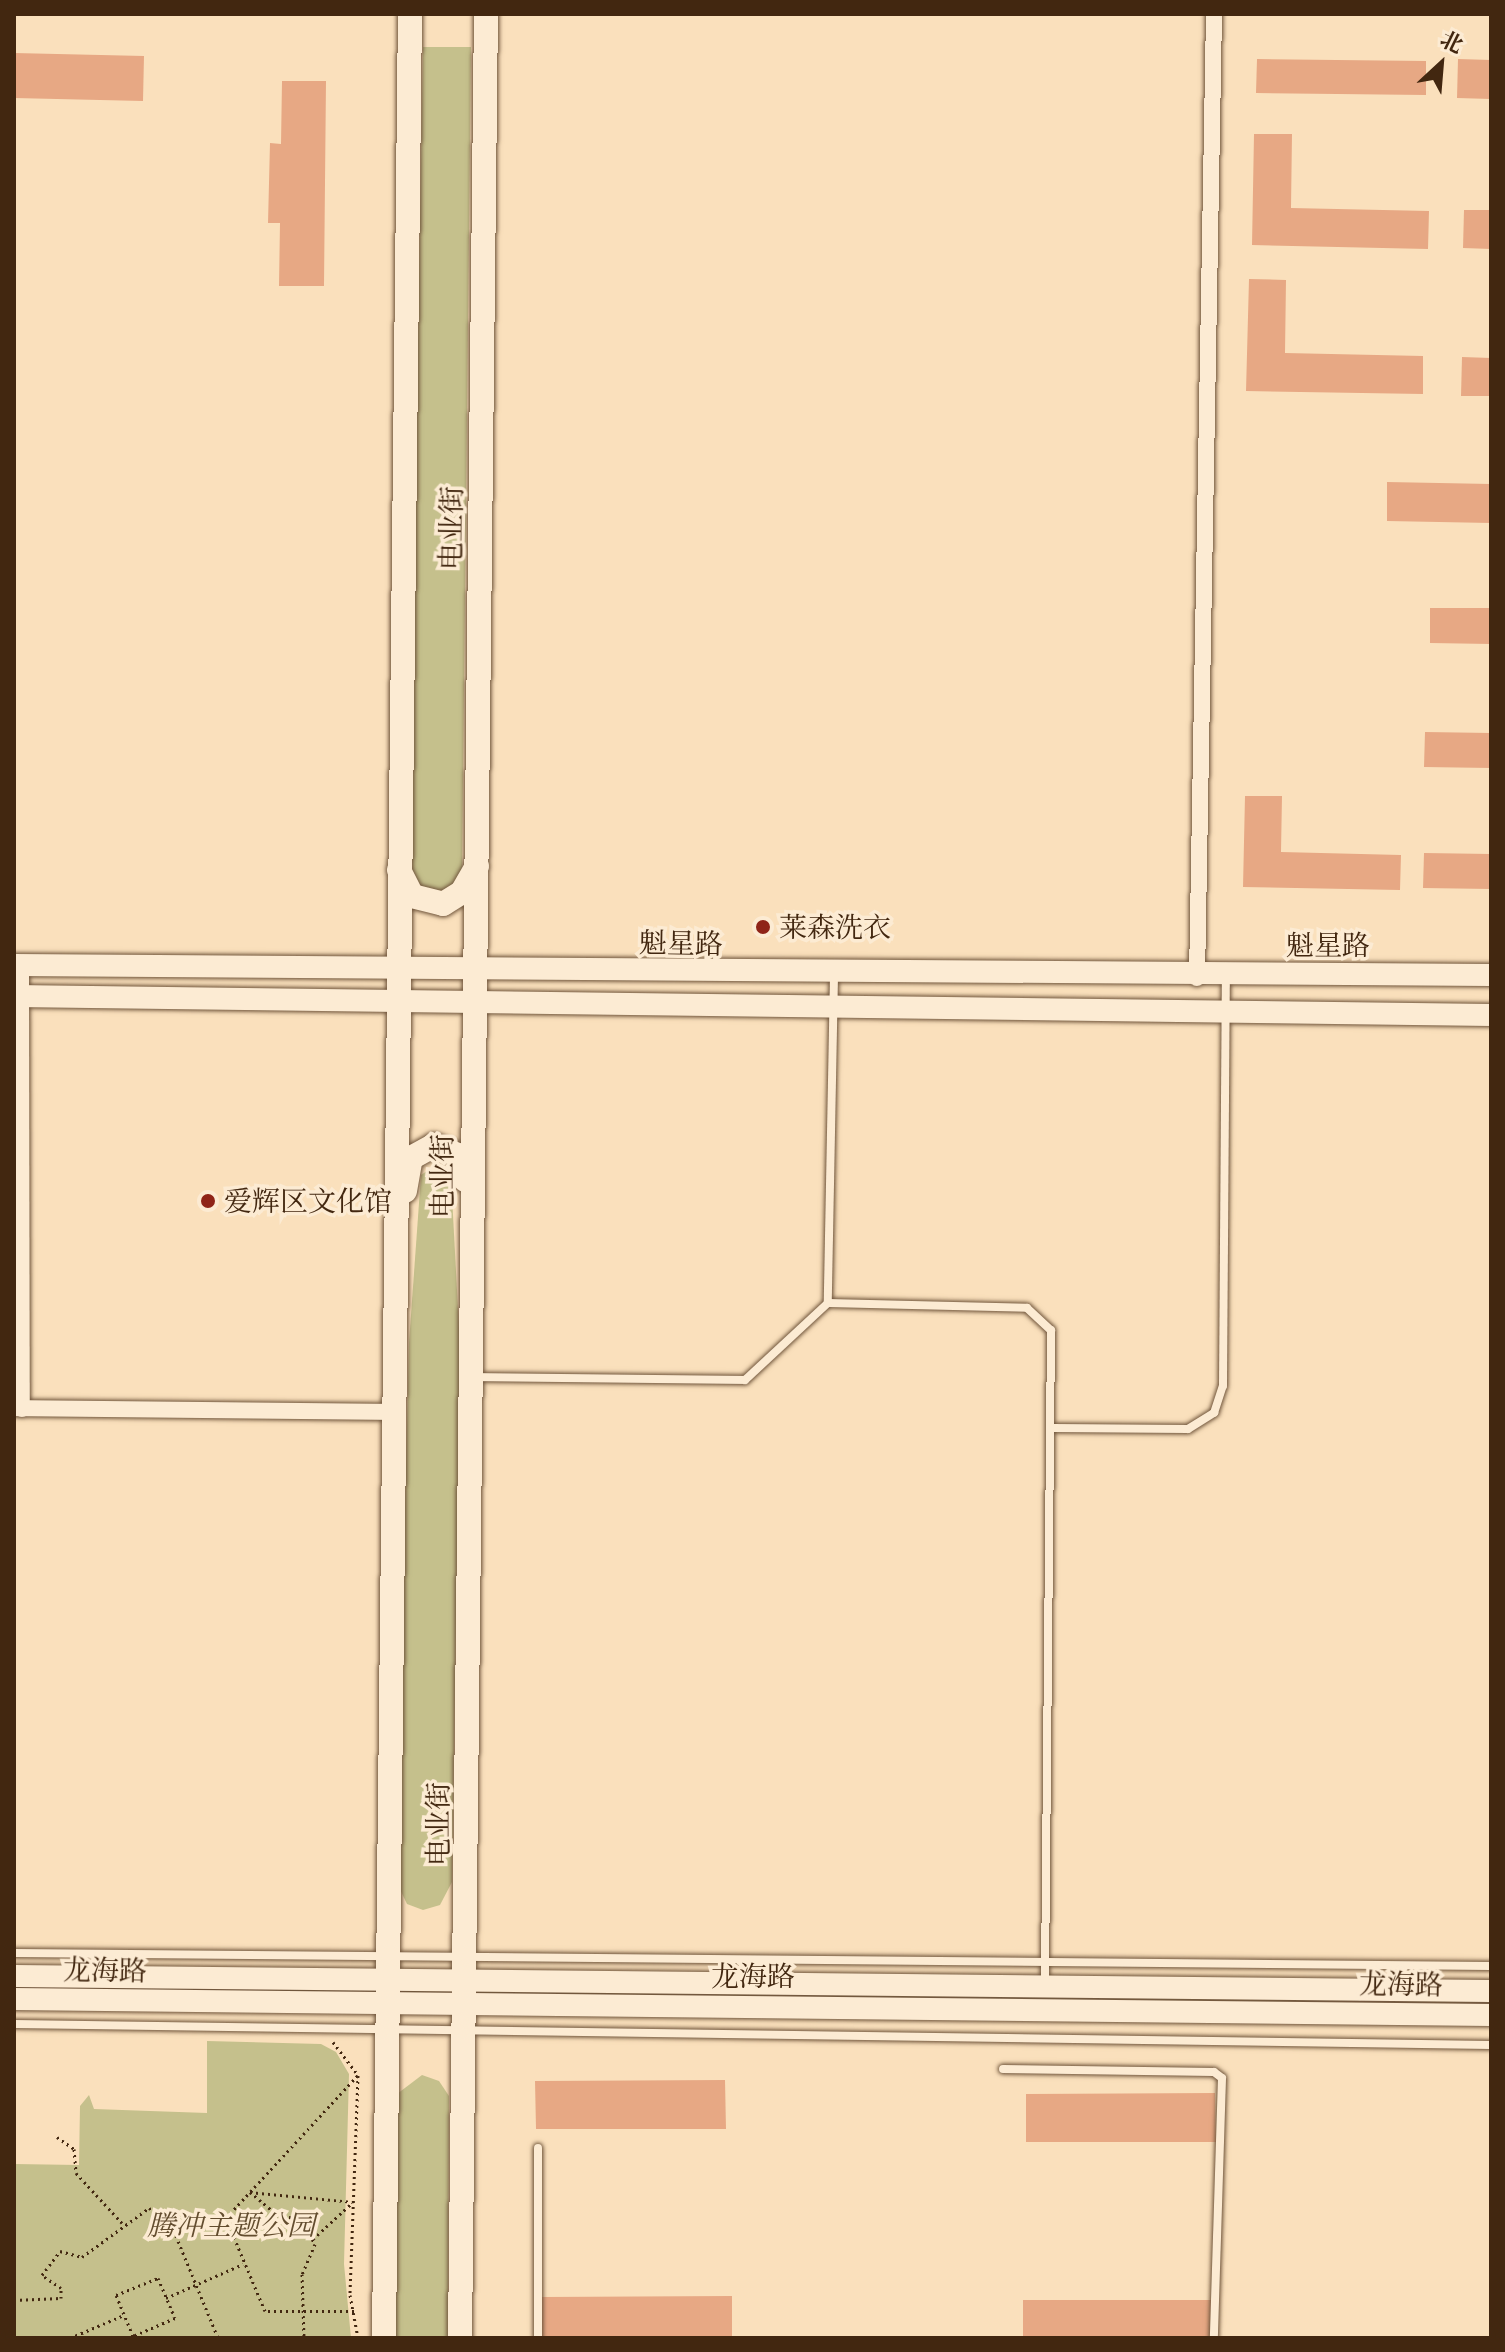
<!DOCTYPE html>
<html>
<head>
<meta charset="utf-8">
<style>
	body { margin:0 }
	#map { position:relative; width:1505px; height:2352px; overflow:hidden; background:#fae0bc; font-family:"EB Garamond","Noto Serif SC",serif }
	div>[style] { position:absolute }
	.green>* { inset:0; background:#c5c08c }
	.building>* { inset:0; background:#e7a884 }
	.path>* { height:3px; margin-top:-1.5px; transform-origin:0; background:repeating-linear-gradient(90deg,#422710 0 2px,transparent 0 6px) }
	.roads { filter:drop-shadow(0 0 2px #70553b) drop-shadow(0 0 2px #70553b) }
	.service>* { height:8px; margin:-4px; padding:0 4px; transform-origin:4px; border-radius:4px; background:#fcebd3 }
	.minor>* { height:16px; margin:-8px; padding:0 8px; transform-origin:8px; border-radius:8px; background:#fcebd3 }
	.tertiary>* { height:22px; margin:-11px; padding:0 11px; transform-origin:11px; border-radius:11px; background:#fcebd3 }
	.secondary>* { height:24px; margin:-12px; padding:0 12px; transform-origin:12px; border-radius:12px; background:#fcebd3 }
	.dots>* { width:22px; height:22px; translate:-50% -50%; box-sizing:border-box; border:4px solid #fcebd3; border-radius:50% }
	span { translate:-50% -50%; white-space:nowrap; text-align:center; line-height:1.15; -webkit-text-stroke:7px #fcebd3; paint-order:stroke }
	.street-label { font-size:28px; color:#422710 }
	.poi-label { font-size:28px; color:#422710 }
	.left { translate:0 -50%; text-align:left }
	.park-label { font-size:28px; color:#634d2f; font-style:italic }
	.frame { position:absolute; inset:0; border:16px solid #422710; pointer-events:none }
	.north { position:absolute; left:1401px; top:24px; width:80px; height:80px; -webkit-text-stroke:6px #fcebd3; paint-order:stroke; rotate:26deg; font-size:22px; font-weight:700; line-height:32px; text-align:center; color:#422710 }
	.north::after { content:''; display:block; margin:auto; width:28px; height:36px; background:#422710; clip-path:polygon(50% 0,100% 100%,50% 72%,0 100%) }
</style>
</head>
<body>
<div id="map">
	<div class="green">
		<div style="clip-path:polygon(423px 47px,471px 47px,462px 872px,450px 892px,420px 890px,409px 868px)"></div>
		<div style="clip-path:polygon(436px 1165px,451px 1177px,460px 1347px,452px 1882px,440px 1905px,423px 1910px,407px 1904px,396px 1881px,409px 1343px,421px 1175px)"></div>
		<div style="clip-path:polygon(207px 2041px,321px 2044px,336px 2052px,349px 2074px,344px 2264px,351px 2338px,14px 2338px,14px 2164px,79px 2165px,80px 2106px,89px 2095px,94px 2109px,207px 2113px)"></div>
		<div style="clip-path:polygon(422px 2075px,439px 2081px,449px 2096px,448px 2338px,395px 2338px,397px 2094px)"></div>
	</div>
	<div class="building">
		<div style="clip-path:polygon(14px 53px,144px 56px,143px 101px,14px 98px)"></div>
		<div style="clip-path:polygon(1257px 59px,1426px 61px,1426px 95px,1256px 93px)"></div>
		<div style="clip-path:polygon(1458px 59px,1491px 60px,1491px 99px,1457px 98px)"></div>
		<div style="clip-path:polygon(282px 81px,326px 81px,324px 286px,279px 286px,280px 223px,268px 223px,270px 143px,281px 144px)"></div>
		<div style="clip-path:polygon(1254px 134px,1292px 134px,1291px 208px,1429px 211px,1428px 249px,1252px 245px)"></div>
		<div style="clip-path:polygon(1464px 210px,1491px 210px,1491px 249px,1463px 248px)"></div>
		<div style="clip-path:polygon(1249px 279px,1286px 280px,1285px 353px,1423px 356px,1423px 394px,1246px 391px)"></div>
		<div style="clip-path:polygon(1462px 357px,1491px 358px,1491px 396px,1461px 396px)"></div>
		<div style="clip-path:polygon(1387px 482px,1491px 484px,1491px 523px,1387px 521px)"></div>
		<div style="clip-path:polygon(1430px 608px,1491px 608px,1491px 644px,1430px 643px)"></div>
		<div style="clip-path:polygon(1425px 732px,1491px 733px,1491px 768px,1424px 767px)"></div>
		<div style="clip-path:polygon(1245px 796px,1282px 796px,1281px 852px,1401px 855px,1400px 890px,1243px 887px)"></div>
		<div style="clip-path:polygon(1424px 853px,1491px 854px,1491px 889px,1423px 888px)"></div>
		<div style="clip-path:polygon(725px 2080px,726px 2129px,536px 2129px,535px 2081px)"></div>
		<div style="clip-path:polygon(1215px 2093px,1216px 2142px,1026px 2142px,1026px 2094px)"></div>
		<div style="clip-path:polygon(732px 2296px,732px 2338px,542px 2338px,542px 2297px)"></div>
		<div style="clip-path:polygon(1023px 2300px,1213px 2300px,1213px 2338px,1023px 2338px)"></div>
	</div>
	<div class="path">
		<div style="left:333px;top:2042px;width:41px;rotate:52.9deg"></div>
		<div style="left:358px;top:2075px;width:220px;rotate:92.1deg"></div>
		<div style="left:350px;top:2295px;width:44px;rotate:79.5deg"></div>
		<div style="left:57px;top:2137px;width:21px;rotate:35deg"></div>
		<div style="left:74px;top:2149px;width:24px;rotate:85deg"></div>
		<div style="left:76px;top:2173px;width:68px;rotate:47.4deg"></div>
		<div style="left:250px;top:2192px;width:35px;rotate:40deg"></div>
		<div style="left:277px;top:2215px;width:22px;rotate:10deg"></div>
		<div style="left:299px;top:2219px;width:30px;rotate:57deg"></div>
		<div style="left:315px;top:2244px;width:33px;rotate:113deg"></div>
		<div style="left:302px;top:2274px;width:64px;rotate:88.2deg"></div>
		<div style="left:250px;top:2192px;width:103px;rotate:5.5deg"></div>
		<div style="left:313px;top:2239px;width:54px;rotate:-42.8deg"></div>
		<div style="left:158px;top:2278px;width:43px;rotate:67deg"></div>
		<div style="left:175px;top:2318px;width:46px;rotate:156.8deg"></div>
		<div style="left:133px;top:2336px;width:44px;rotate:-112.5deg"></div>
		<div style="left:116px;top:2295px;width:45px;rotate:-22deg"></div>
		<div style="left:166px;top:2298px;width:84px;rotate:-23.8deg"></div>
		<div style="left:14px;top:2300px;width:47px;rotate:-2.4deg"></div>
		<div style="left:61px;top:2298px;width:10px;rotate:-90deg"></div>
		<div style="left:61px;top:2288px;width:23px;rotate:-146deg"></div>
		<div style="left:42px;top:2275px;width:30px;rotate:-53deg"></div>
		<div style="left:60px;top:2251px;width:23px;rotate:15deg"></div>
		<div style="left:82px;top:2257px;width:83px;rotate:-36.2deg"></div>
		<div style="left:149px;top:2208px;width:23px;rotate:29deg"></div>
		<div style="left:169px;top:2219px;width:129px;rotate:67.6deg"></div>
		<div style="left:354px;top:2311px;width:89px;rotate:180deg"></div>
		<div style="left:265px;top:2311px;width:101px;rotate:-112.8deg"></div>
		<div style="left:226px;top:2218px;width:195px;rotate:-47.3deg"></div>
		<div style="left:70px;top:2338px;width:59px;rotate:-23.1deg"></div>
		<div style="left:231px;top:2338px;width:11px"></div>
	</div>
	<div class="roads">
		<div class="service">
			<div style="left:834px;top:976px;width:327px;rotate:91.1deg"></div>
			<div style="left:828px;top:1303px;width:199px;rotate:1.4deg"></div>
			<div style="left:1027px;top:1308px;width:33px;rotate:43deg"></div>
			<div style="left:1051px;top:1330px;width:653px;rotate:90.53deg"></div>
			<div style="left:472px;top:1377px;width:273px;rotate:0.6deg"></div>
			<div style="left:745px;top:1380px;width:113px;rotate:-42.9deg"></div>
			<div style="left:1053px;top:1428px;width:135px;rotate:0.4deg"></div>
			<div style="left:1188px;top:1429px;width:31px;rotate:-32deg"></div>
			<div style="left:1214px;top:1413px;width:28px;rotate:-72deg"></div>
			<div style="left:1223px;top:1386px;width:411px;rotate:-89.6deg"></div>
			<div style="left:14px;top:1953px;width:1477px;rotate:0.5deg"></div>
			<div style="left:14px;top:2024px;width:1477px;rotate:0.81deg"></div>
			<div style="left:1003px;top:2069px;width:211px;rotate:0.8deg"></div>
			<div style="left:1214px;top:2072px;width:10px;rotate:37deg"></div>
			<div style="left:1222px;top:2078px;width:260px;rotate:91.8deg"></div>
			<div style="left:538px;top:2338px;width:190px;rotate:-90deg"></div>
		</div>
		<div class="minor">
			<div style="left:21px;top:965px;width:444px;rotate:89.9deg"></div>
			<div style="left:1197px;top:978px;width:964px;rotate:-88.99deg"></div>
			<div style="left:14px;top:1408px;width:377px;rotate:0.6deg"></div>
		</div>
		<div class="tertiary">
			<div style="left:14px;top:965px;width:1477px;rotate:0.39deg"></div>
			<div style="left:14px;top:996px;width:1477px;rotate:0.74deg"></div>
			<div style="left:14px;top:1976px;width:1477px;rotate:0.58deg"></div>
			<div style="left:14px;top:1999px;width:1477px;rotate:0.62deg"></div>
		</div>
		<div class="secondary">
			<div style="left:399px;top:870px;width:29px;rotate:63deg"></div>
			<div style="left:412px;top:896px;width:32px;rotate:14deg"></div>
			<div style="left:443px;top:904px;width:22px;rotate:-32deg"></div>
			<div style="left:462px;top:892px;width:30px;rotate:-60deg"></div>
			<div style="left:405px;top:1191px;width:34px;rotate:-80deg"></div>
			<div style="left:411px;top:1158px;width:26px;rotate:-29deg"></div>
			<div style="left:434px;top:1145px;width:26px;rotate:23deg"></div>
			<div style="left:458px;top:1155px;width:26px;rotate:74deg"></div>
			<div style="left:384px;top:2338px;width:2324px;rotate:-89.36deg"></div>
			<div style="left:460px;top:2338px;width:2324px;rotate:-89.36deg"></div>
		</div>
	</div>
	<div class="dots">
		<div style="left:763px;top:927px;background:#8f2418"></div>
		<div style="left:208px;top:1201px;background:#8f2418"></div>
	</div>
	<div class="street-label">
		<span style="left:451px;top:528px;rotate:-89deg">电业街</span>
		<span style="left:681px;top:943px;rotate:1deg">魁星路</span>
		<span style="left:1328px;top:945px">魁星路</span>
		<span style="left:442px;top:1176px;rotate:-90deg">电业街</span>
		<span style="left:438px;top:1824px;rotate:-90deg">电业街</span>
		<span style="left:105px;top:1970px;rotate:1deg">龙海路</span>
		<span style="left:753px;top:1976px">龙海路</span>
		<span style="left:1401px;top:1984px;rotate:1deg">龙海路</span>
	</div>
	<div class="poi-label">
		<span class="left" style="left:779px;top:927px">莱森洗衣</span>
		<span class="left" style="left:224px;top:1201px">爱辉区文化馆</span>
	</div>
	<div class="park-label">
		<span style="left:231px;top:2225px">腾冲主题公园</span>
	</div>
	<div class="frame"></div>
	<div class="north">北</div>
</div>
</body>
</html>
